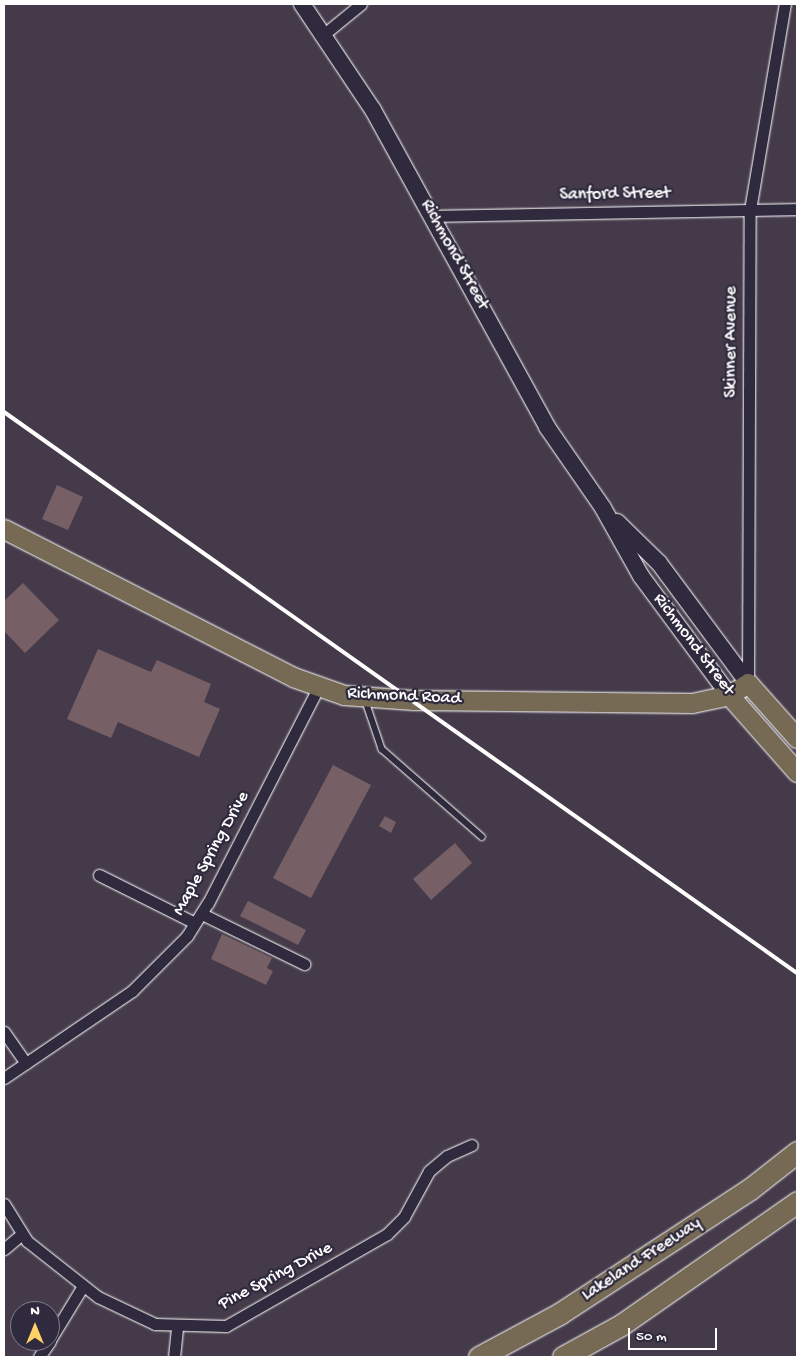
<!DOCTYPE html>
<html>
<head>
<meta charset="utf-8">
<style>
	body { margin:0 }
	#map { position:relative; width:801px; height:1361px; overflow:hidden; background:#443a49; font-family:"Gochi Hand",sans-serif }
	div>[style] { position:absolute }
	.building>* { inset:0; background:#766065 }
	.roads { filter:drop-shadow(0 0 1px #fff) drop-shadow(0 0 1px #fff) }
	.lane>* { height:5.5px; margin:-2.75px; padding:0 2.75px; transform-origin:2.75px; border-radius:2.75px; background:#2f2a3d }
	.street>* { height:11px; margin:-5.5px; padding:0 5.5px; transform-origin:5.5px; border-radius:5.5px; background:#2f2a3d }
	.secondary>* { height:16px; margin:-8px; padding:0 8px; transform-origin:8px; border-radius:8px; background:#2f2a3d }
	.primary>* { height:19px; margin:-9.5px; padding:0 9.5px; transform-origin:9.5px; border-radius:9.5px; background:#766a55 }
	.highway>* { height:21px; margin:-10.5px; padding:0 10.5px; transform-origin:10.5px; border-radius:10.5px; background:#766a55 }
	.rail>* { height:4px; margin:-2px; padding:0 2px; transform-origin:2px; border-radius:2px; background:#fff }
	span { translate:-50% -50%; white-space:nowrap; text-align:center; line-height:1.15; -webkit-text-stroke:4.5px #2f2a3d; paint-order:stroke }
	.street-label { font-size:18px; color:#fff }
	.frame { position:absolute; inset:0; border:5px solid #fff; pointer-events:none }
	.north { position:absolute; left:10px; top:1301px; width:50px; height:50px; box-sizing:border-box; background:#2f2a3d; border:1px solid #827f8b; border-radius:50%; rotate:0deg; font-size:14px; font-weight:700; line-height:20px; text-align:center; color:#fff }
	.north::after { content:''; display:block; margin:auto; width:18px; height:22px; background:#ffd166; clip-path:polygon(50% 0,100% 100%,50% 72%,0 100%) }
	.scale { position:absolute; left:628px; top:1328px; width:89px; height:22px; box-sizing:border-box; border:2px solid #fff; border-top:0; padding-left:6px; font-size:15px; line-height:18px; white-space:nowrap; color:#fff; -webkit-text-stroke:4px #2f2a3d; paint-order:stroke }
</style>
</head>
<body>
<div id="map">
	<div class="building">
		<div style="clip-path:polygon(57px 485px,83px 497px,68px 530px,42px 519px)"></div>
		<div style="clip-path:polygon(23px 583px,59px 620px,25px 653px,4px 631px,4px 601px)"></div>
		<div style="clip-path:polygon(98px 649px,151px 672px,157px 660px,211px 684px,204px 702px,220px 709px,199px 757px,118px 722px,111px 738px,67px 719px)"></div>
		<div style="clip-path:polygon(333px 765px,371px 785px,311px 898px,273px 878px)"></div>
		<div style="clip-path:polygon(385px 816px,396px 822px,391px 833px,379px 826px)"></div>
		<div style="clip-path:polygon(455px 843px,472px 863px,431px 900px,413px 879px)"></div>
		<div style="clip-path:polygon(248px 901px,306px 930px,298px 945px,240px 916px)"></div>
		<div style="clip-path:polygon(222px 934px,272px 958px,267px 968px,273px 971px,266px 985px,211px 959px)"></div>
	</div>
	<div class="roads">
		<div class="lane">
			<div style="left:365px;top:699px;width:53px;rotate:71.2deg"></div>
			<div style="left:382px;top:749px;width:133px;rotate:41.3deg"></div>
		</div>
		<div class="street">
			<div style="left:323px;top:35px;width:49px;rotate:-39.2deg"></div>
			<div style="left:434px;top:216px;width:363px;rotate:-1.1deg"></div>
			<div style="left:748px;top:683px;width:473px;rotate:-89.8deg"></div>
			<div style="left:750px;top:210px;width:209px;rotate:-80.4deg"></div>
			<div style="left:99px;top:875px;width:107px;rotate:26.6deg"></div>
			<div style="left:202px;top:914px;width:114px;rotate:26.1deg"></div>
			<div style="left:4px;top:1032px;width:38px;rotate:55deg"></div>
			<div style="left:4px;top:1078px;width:155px;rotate:-34.2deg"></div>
			<div style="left:132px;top:991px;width:78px;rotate:-45deg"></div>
			<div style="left:187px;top:936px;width:39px;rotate:-58deg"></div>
			<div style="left:208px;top:903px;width:242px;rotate:-62.9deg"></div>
			<div style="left:4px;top:1204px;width:44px;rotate:58.1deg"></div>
			<div style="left:27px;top:1241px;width:90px;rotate:38.3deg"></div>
			<div style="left:98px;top:1297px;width:63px;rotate:25.3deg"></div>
			<div style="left:155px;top:1324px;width:71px;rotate:1.6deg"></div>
			<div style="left:226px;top:1326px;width:185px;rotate:-29.7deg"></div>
			<div style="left:387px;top:1234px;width:24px;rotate:-45deg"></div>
			<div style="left:404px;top:1217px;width:52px;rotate:-61.5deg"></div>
			<div style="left:429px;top:1171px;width:23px;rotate:-40deg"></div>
			<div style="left:447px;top:1156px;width:27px;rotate:-24deg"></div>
			<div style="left:4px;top:1249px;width:23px;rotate:-40deg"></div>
			<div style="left:50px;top:1340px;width:63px;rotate:-58.6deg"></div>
			<div style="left:39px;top:1357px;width:19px;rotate:-55deg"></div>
			<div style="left:174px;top:1357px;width:30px;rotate:-84deg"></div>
		</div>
		<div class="secondary">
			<div style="left:302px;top:4px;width:128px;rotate:56.2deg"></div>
			<div style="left:373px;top:110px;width:362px;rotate:61.2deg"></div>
			<div style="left:547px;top:427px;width:98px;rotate:55.3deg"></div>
			<div style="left:603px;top:508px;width:78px;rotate:60.8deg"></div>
			<div style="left:641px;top:576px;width:148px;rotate:53.5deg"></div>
			<div style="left:617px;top:522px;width:59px;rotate:44.3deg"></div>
			<div style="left:659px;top:563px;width:149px;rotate:53.4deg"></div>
		</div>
		<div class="primary">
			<div style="left:4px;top:529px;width:325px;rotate:27.1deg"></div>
			<div style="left:293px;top:677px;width:54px;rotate:19.4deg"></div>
			<div style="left:344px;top:695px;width:70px;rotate:4.1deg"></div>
			<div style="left:414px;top:700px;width:278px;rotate:0.6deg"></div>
			<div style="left:692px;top:703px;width:38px;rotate:-12deg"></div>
			<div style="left:729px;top:695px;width:22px;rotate:-32deg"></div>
			<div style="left:748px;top:683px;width:74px;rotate:48.3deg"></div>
			<div style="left:729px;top:695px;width:103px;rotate:48.6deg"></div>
		</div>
		<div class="highway">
			<div style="left:479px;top:1357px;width:91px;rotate:-28.3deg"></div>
			<div style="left:559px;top:1314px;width:228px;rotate:-33.2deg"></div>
			<div style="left:750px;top:1189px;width:60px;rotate:-38.2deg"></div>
			<div style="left:563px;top:1357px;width:66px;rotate:-28.9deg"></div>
			<div style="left:621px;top:1325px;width:215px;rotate:-34.9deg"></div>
		</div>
	</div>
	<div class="rail">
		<div style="left:4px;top:412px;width:971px;rotate:35.28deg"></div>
	</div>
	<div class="street-label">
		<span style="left:615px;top:195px;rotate:-1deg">Sanford Street</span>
		<span style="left:454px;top:255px;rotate:61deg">Richmond Street</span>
		<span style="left:732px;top:342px;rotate:-90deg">Skinner Avenue</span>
		<span style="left:693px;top:645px;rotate:53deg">Richmond Street</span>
		<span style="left:404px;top:697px;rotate:3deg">Richmond Road</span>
		<span style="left:212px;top:854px;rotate:-61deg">Maple Spring Drive</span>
		<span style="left:642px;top:1260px;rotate:-33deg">Lakeland Freeway</span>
		<span style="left:276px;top:1277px;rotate:-28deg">Pine Spring Drive</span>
	</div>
	<div class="frame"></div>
	<div class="north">N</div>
	<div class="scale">50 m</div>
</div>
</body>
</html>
